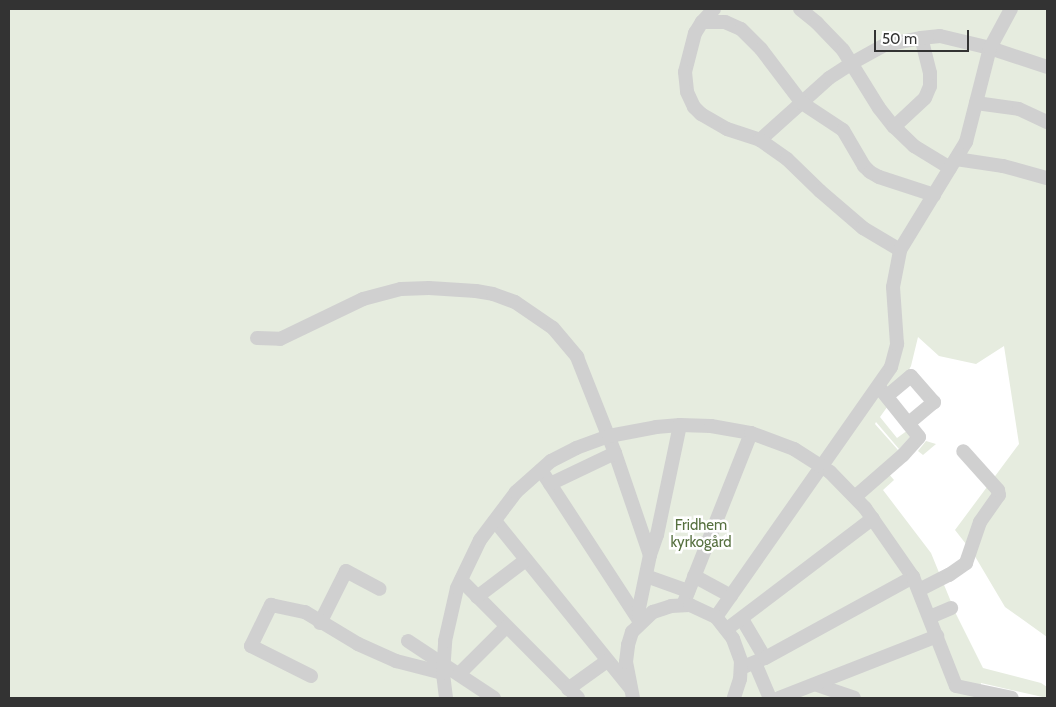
<!DOCTYPE html>
<html>
<head>
<meta charset="utf-8">
<style>
	body { margin:0 }
	#map { position:relative; width:1056px; height:707px; overflow:hidden; background:#fff; font-family:Cabin,sans-serif }
	div>[style] { position:absolute }
	.green>* { inset:0; background:#e6ecdf }
	.minor>* { height:14px; margin:-7px; padding:0 7px; transform-origin:7px; border-radius:7px; background:#d0d0d0 }
	span { translate:-50% -50%; white-space:nowrap; text-align:center; line-height:1.15; -webkit-text-stroke:5px #fff; paint-order:stroke }
	.park-label { font-size:15px; color:#56703f }
	.frame { position:absolute; inset:0; border:10px solid #333; pointer-events:none }
	.scale { position:absolute; left:874px; top:30px; width:95px; height:22px; box-sizing:border-box; border:2px solid #333; border-top:0; padding-left:6px; font-size:15px; line-height:18px; white-space:nowrap; color:#333; -webkit-text-stroke:4px #fff; paint-order:stroke }
</style>
</head>
<body>
<div id="map">
	<div class="green">
		<div style="clip-path:polygon(9px 9px,1047px 9px,1047px 637px,1005px 607px,973px 553px,955px 530px,1019px 444px,1004px 346px,976px 364px,939px 356px,918px 337px,911px 366px,895px 396px,880px 417px,897px 438px,908px 430px,911px 436px,899px 449px,876px 422px,875px 424px,898px 450px,888px 473px,894px 480px,883px 490px,931px 553px,956px 614px,983px 668px,1041px 683px,1047px 687px,1047px 698px,981px 683px,979px 698px,9px 698px)"></div>
		<div style="clip-path:polygon(926px 441px,936px 444px,923px 455px,918px 451px)"></div>
	</div>
	<div class="minor">
		<div style="left:714px;top:9px;width:18px;rotate:133deg"></div>
		<div style="left:702px;top:22px;width:13px;rotate:122deg"></div>
		<div style="left:695px;top:33px;width:40px;rotate:104.4deg"></div>
		<div style="left:685px;top:72px;width:20px;rotate:84deg"></div>
		<div style="left:687px;top:92px;width:17px;rotate:65deg"></div>
		<div style="left:694px;top:107px;width:10px;rotate:45deg"></div>
		<div style="left:701px;top:114px;width:30px;rotate:30deg"></div>
		<div style="left:727px;top:129px;width:35px;rotate:18deg"></div>
		<div style="left:760px;top:140px;width:93px;rotate:-41.9deg"></div>
		<div style="left:829px;top:78px;width:27px;rotate:-33deg"></div>
		<div style="left:852px;top:63px;width:38px;rotate:-29deg"></div>
		<div style="left:885px;top:45px;width:37px;rotate:-11deg"></div>
		<div style="left:800px;top:9px;width:22px;rotate:39deg"></div>
		<div style="left:817px;top:23px;width:37px;rotate:46deg"></div>
		<div style="left:843px;top:50px;width:68px;rotate:58.2deg"></div>
		<div style="left:879px;top:108px;width:24px;rotate:52deg"></div>
		<div style="left:702px;top:22px;width:23px"></div>
		<div style="left:725px;top:22px;width:17px;rotate:24deg"></div>
		<div style="left:741px;top:29px;width:28px;rotate:45deg"></div>
		<div style="left:761px;top:49px;width:68px;rotate:52.8deg"></div>
		<div style="left:802px;top:103px;width:49px;rotate:33.4deg"></div>
		<div style="left:843px;top:130px;width:42px;rotate:59.7deg"></div>
		<div style="left:864px;top:166px;width:8px;rotate:45deg"></div>
		<div style="left:870px;top:172px;width:10px;rotate:29deg"></div>
		<div style="left:879px;top:177px;width:58px;rotate:18.1deg"></div>
		<div style="left:976px;top:103px;width:43px;rotate:7.9deg"></div>
		<div style="left:1019px;top:109px;width:31px;rotate:25deg"></div>
		<div style="left:760px;top:140px;width:33px;rotate:35deg"></div>
		<div style="left:787px;top:159px;width:46px;rotate:44.1deg"></div>
		<div style="left:820px;top:191px;width:57px;rotate:40.7deg"></div>
		<div style="left:863px;top:228px;width:43px;rotate:30.7deg"></div>
		<div style="left:956px;top:159px;width:48px;rotate:8.5deg"></div>
		<div style="left:1003px;top:166px;width:46px;rotate:15.3deg"></div>
		<div style="left:950px;top:168px;width:42px;rotate:-148.6deg"></div>
		<div style="left:914px;top:146px;width:28px;rotate:-136deg"></div>
		<div style="left:894px;top:127px;width:42px;rotate:-43.1deg"></div>
		<div style="left:925px;top:98px;width:13px;rotate:-67deg"></div>
		<div style="left:930px;top:86px;width:13px;rotate:-90deg"></div>
		<div style="left:930px;top:73px;width:36px;rotate:-104deg"></div>
		<div style="left:921px;top:38px;width:19px;rotate:-6deg"></div>
		<div style="left:940px;top:36px;width:51px;rotate:13.5deg"></div>
		<div style="left:990px;top:48px;width:60px;rotate:18.4deg"></div>
		<div style="left:257px;top:338px;width:23px;rotate:2deg"></div>
		<div style="left:280px;top:339px;width:92px;rotate:-25.7deg"></div>
		<div style="left:363px;top:299px;width:39px;rotate:-15deg"></div>
		<div style="left:401px;top:289px;width:28px;rotate:-2deg"></div>
		<div style="left:429px;top:288px;width:47px;rotate:3.7deg"></div>
		<div style="left:476px;top:291px;width:17px;rotate:10deg"></div>
		<div style="left:493px;top:294px;width:23px;rotate:20deg"></div>
		<div style="left:515px;top:302px;width:46px;rotate:34.4deg"></div>
		<div style="left:553px;top:328px;width:38px;rotate:50deg"></div>
		<div style="left:577px;top:357px;width:103px;rotate:68.4deg"></div>
		<div style="left:615px;top:453px;width:108px;rotate:71.1deg"></div>
		<div style="left:887px;top:396px;width:31px;rotate:-40deg"></div>
		<div style="left:911px;top:376px;width:35px;rotate:49deg"></div>
		<div style="left:934px;top:402px;width:33px;rotate:140deg"></div>
		<div style="left:541px;top:470px;width:181px;rotate:56.9deg"></div>
		<div style="left:550px;top:484px;width:72px;rotate:-25.5deg"></div>
		<div style="left:856px;top:496px;width:62px;rotate:-41.1deg"></div>
		<div style="left:903px;top:455px;width:24px;rotate:-48deg"></div>
		<div style="left:919px;top:437px;width:64px;rotate:-128.7deg"></div>
		<div style="left:495px;top:521px;width:215px;rotate:51deg"></div>
		<div style="left:646px;top:576px;width:45px;rotate:19.7deg"></div>
		<div style="left:694px;top:576px;width:42px;rotate:28.4deg"></div>
		<div style="left:461px;top:580px;width:166px;rotate:45.2deg"></div>
		<div style="left:919px;top:590px;width:34px;rotate:-27deg"></div>
		<div style="left:949px;top:575px;width:21px;rotate:-35deg"></div>
		<div style="left:966px;top:563px;width:43px;rotate:-71.1deg"></div>
		<div style="left:980px;top:522px;width:33px;rotate:-55deg"></div>
		<div style="left:999px;top:495px;width:5px;rotate:-101deg"></div>
		<div style="left:998px;top:490px;width:52px;rotate:-131.9deg"></div>
		<div style="left:477px;top:597px;width:61px;rotate:-37.1deg"></div>
		<div style="left:683px;top:605px;width:185px;rotate:-68.4deg"></div>
		<div style="left:716px;top:617px;width:305px;rotate:-55deg"></div>
		<div style="left:891px;top:367px;width:24px;rotate:-75deg"></div>
		<div style="left:897px;top:344px;width:57px;rotate:-94deg"></div>
		<div style="left:893px;top:287px;width:38px;rotate:-79deg"></div>
		<div style="left:900px;top:250px;width:127px;rotate:-58.6deg"></div>
		<div style="left:966px;top:142px;width:97px;rotate:-75.7deg"></div>
		<div style="left:990px;top:48px;width:44px;rotate:-61.7deg"></div>
		<div style="left:930px;top:617px;width:23px;rotate:-23deg"></div>
		<div style="left:742px;top:619px;width:45px;rotate:59.5deg"></div>
		<div style="left:320px;top:623px;width:58px;rotate:-63.4deg"></div>
		<div style="left:346px;top:571px;width:38px;rotate:28deg"></div>
		<div style="left:640px;top:623px;width:15px;rotate:-94deg"></div>
		<div style="left:639px;top:608px;width:54px;rotate:-78.3deg"></div>
		<div style="left:650px;top:555px;width:21px;rotate:-71deg"></div>
		<div style="left:657px;top:535px;width:112px;rotate:-78.2deg"></div>
		<div style="left:727px;top:629px;width:183px;rotate:-37.2deg"></div>
		<div style="left:408px;top:641px;width:103px;rotate:33.5deg"></div>
		<div style="left:755px;top:663px;width:38px;rotate:67deg"></div>
		<div style="left:741px;top:668px;width:26px;rotate:-23deg"></div>
		<div style="left:765px;top:658px;width:169px;rotate:-28.7deg"></div>
		<div style="left:459px;top:674px;width:66px;rotate:-45deg"></div>
		<div style="left:311px;top:676px;width:67px;rotate:-153.4deg"></div>
		<div style="left:251px;top:646px;width:46px;rotate:-64deg"></div>
		<div style="left:271px;top:605px;width:35px;rotate:12deg"></div>
		<div style="left:305px;top:612px;width:62px;rotate:31.1deg"></div>
		<div style="left:358px;top:644px;width:42px;rotate:24.1deg"></div>
		<div style="left:396px;top:661px;width:49px;rotate:14.3deg"></div>
		<div style="left:817px;top:685px;width:39px;rotate:19deg"></div>
		<div style="left:568px;top:689px;width:48px;rotate:-35.7deg"></div>
		<div style="left:446px;top:698px;width:25px;rotate:-97deg"></div>
		<div style="left:443px;top:673px;width:32px;rotate:-86deg"></div>
		<div style="left:445px;top:641px;width:54px;rotate:-77.2deg"></div>
		<div style="left:457px;top:588px;width:53px;rotate:-64.4deg"></div>
		<div style="left:480px;top:540px;width:60px;rotate:-53.1deg"></div>
		<div style="left:516px;top:492px;width:47px;rotate:-41.5deg"></div>
		<div style="left:551px;top:461px;width:28px;rotate:-27deg"></div>
		<div style="left:576px;top:448px;width:35px;rotate:-20deg"></div>
		<div style="left:609px;top:436px;width:48px;rotate:-10.8deg"></div>
		<div style="left:656px;top:427px;width:24px;rotate:-5deg"></div>
		<div style="left:680px;top:425px;width:31px;rotate:2deg"></div>
		<div style="left:711px;top:426px;width:41px;rotate:9.9deg"></div>
		<div style="left:751px;top:433px;width:46px;rotate:20.4deg"></div>
		<div style="left:794px;top:449px;width:43px;rotate:32.6deg"></div>
		<div style="left:830px;top:472px;width:50px;rotate:45.8deg"></div>
		<div style="left:865px;top:508px;width:84px;rotate:55.2deg"></div>
		<div style="left:913px;top:577px;width:117px;rotate:68.5deg"></div>
		<div style="left:956px;top:686px;width:57px;rotate:12.1deg"></div>
		<div style="left:633px;top:698px;width:37px;rotate:-101deg"></div>
		<div style="left:626px;top:662px;width:17px;rotate:-83deg"></div>
		<div style="left:628px;top:645px;width:14px;rotate:-73deg"></div>
		<div style="left:632px;top:632px;width:29px;rotate:-44deg"></div>
		<div style="left:653px;top:612px;width:19px;rotate:-18deg"></div>
		<div style="left:671px;top:606px;width:19px;rotate:-3deg"></div>
		<div style="left:690px;top:605px;width:29px;rotate:25deg"></div>
		<div style="left:716px;top:617px;width:28px;rotate:52deg"></div>
		<div style="left:733px;top:639px;width:23px;rotate:70deg"></div>
		<div style="left:741px;top:661px;width:18px;rotate:93deg"></div>
		<div style="left:740px;top:679px;width:20px;rotate:108deg"></div>
		<div style="left:779px;top:698px;width:170px;rotate:-21.4deg"></div>
	</div>
	<div class="park-label">
		<span style="left:701px;top:534px">Fridhem<br>kyrkogård</span>
	</div>
	<div class="frame"></div>
	<div class="scale">50 m</div>
</div>
</body>
</html>
